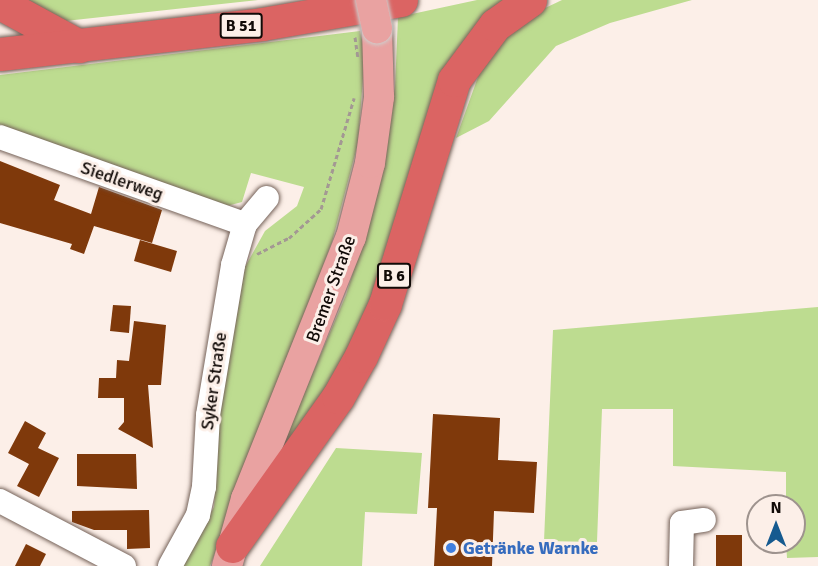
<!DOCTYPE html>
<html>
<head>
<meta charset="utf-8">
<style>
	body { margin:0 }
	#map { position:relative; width:818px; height:566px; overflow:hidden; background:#fcefe8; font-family:Signika,sans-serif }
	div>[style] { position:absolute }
	.green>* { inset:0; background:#bddc90 }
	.building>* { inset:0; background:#7f390b }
	.path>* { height:3px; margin-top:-1.5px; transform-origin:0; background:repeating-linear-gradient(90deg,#a39893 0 4.5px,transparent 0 7.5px) }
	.roads { filter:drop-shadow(0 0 2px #756259) drop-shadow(0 0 2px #756259) }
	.minor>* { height:24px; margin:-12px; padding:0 12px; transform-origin:12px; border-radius:12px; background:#fff }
	.major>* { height:30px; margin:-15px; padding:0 15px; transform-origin:15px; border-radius:15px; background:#e9a2a1 }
	.highway>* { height:33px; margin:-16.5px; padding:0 16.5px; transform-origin:16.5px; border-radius:16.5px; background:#db6463 }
	.path-bridge>* { height:3px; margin-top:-1.5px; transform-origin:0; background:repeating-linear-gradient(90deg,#a39893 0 4.5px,transparent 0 7.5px) }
	.bridges { filter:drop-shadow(0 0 2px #cfcecd) drop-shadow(0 0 2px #cfcecd) }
	.major-bridge>* { height:30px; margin:-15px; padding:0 15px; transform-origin:15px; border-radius:15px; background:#e9a2a1 }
	.dots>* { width:16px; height:16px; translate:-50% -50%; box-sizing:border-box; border:3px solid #fcefe8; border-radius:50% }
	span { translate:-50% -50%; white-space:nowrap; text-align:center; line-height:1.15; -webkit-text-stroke:6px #fcefe8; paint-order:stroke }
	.shield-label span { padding:2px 4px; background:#fcefe8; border:2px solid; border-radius:4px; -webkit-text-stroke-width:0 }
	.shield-label { font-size:16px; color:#110a07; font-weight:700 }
	.street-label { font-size:18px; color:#110a07 }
	.shop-label { font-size:18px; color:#366cbe; font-weight:700 }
	.left { translate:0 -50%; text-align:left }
	.north { position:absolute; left:746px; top:494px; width:60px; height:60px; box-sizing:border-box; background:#fcefe8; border:2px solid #9e938e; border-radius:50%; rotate:0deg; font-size:16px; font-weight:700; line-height:24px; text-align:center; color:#110a07 }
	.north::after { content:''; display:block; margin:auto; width:21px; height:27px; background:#165a8f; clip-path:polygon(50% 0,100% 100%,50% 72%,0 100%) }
</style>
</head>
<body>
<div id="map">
	<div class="green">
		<div style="clip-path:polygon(17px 0,258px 0,56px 22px)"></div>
		<div style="clip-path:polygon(477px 0,519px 0,481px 29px,366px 327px,265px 485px,346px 295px,379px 189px,395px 87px,398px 17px)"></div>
		<div style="clip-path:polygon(562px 0,692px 0,610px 23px,556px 46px,489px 121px,456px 138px,487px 52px,520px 20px)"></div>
		<div style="clip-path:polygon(360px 31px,365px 52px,358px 143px,332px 242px,210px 566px,181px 566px,214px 507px,220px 412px,245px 267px,265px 231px,297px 206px,304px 187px,251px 173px,242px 202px,223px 207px,0 129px,0 75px)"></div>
		<div style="clip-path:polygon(818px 307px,818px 557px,787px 558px,786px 542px,794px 542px,794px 506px,786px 506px,786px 472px,673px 466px,673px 409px,602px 409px,597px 542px,544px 541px,553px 330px)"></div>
		<div style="clip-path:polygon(336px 448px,422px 453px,417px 514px,365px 512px,362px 566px,260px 566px)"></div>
	</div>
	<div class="building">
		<div style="clip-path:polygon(0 161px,60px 185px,54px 200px,91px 214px,99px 187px,162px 210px,152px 243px,94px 226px,84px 254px,70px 249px,72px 244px,0 223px)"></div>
		<div style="clip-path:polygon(140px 240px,177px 251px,171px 272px,134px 261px)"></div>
		<div style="clip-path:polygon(113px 305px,131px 306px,129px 333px,110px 331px)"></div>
		<div style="clip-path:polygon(134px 321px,166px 325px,161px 385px,148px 385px,153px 448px,118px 429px,124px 422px,124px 398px,98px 398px,99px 378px,116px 378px,117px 360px,129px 361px)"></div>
		<div style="clip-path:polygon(433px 414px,500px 418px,498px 460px,537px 462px,534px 513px,494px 511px,492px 566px,434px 566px,437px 508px,428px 508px)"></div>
		<div style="clip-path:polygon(25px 421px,46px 433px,38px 448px,59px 458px,39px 497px,17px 486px,29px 464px,8px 453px)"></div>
		<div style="clip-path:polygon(77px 454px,136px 454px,137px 489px,77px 486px)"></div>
		<div style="clip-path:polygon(149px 510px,150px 548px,127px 549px,127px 530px,94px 530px,72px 522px,72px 511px)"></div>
		<div style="clip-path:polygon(716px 535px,742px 535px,742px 566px,716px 566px)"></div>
		<div style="clip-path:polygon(26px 544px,46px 554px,40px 566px,15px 566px)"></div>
	</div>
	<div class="path">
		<div style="left:257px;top:254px;width:36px;rotate:-27deg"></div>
		<div style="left:289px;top:238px;width:43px;rotate:-42.2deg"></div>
		<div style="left:321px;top:209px;width:116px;rotate:-73.4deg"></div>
	</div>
	<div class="roads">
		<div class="minor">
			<div style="left:0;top:137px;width:260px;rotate:19.6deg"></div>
			<div style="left:0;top:501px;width:140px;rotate:27.7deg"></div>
			<div style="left:170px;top:566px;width:58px;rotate:-61.2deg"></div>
			<div style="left:198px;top:515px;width:29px;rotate:-78deg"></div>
			<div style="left:204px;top:487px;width:72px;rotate:-86.8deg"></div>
			<div style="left:208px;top:415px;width:152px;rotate:-80.5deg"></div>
			<div style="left:233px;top:265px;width:43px;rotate:-73.7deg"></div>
			<div style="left:245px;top:224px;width:34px;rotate:-50deg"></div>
			<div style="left:681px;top:566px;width:43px;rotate:-88.7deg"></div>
			<div style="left:682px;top:523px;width:22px;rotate:-8deg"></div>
		</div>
		<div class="major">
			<div style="left:227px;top:566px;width:70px;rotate:-74.2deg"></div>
			<div style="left:246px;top:499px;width:282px;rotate:-68.2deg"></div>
			<div style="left:351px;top:237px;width:76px;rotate:-75.6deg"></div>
			<div style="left:370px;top:163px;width:67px;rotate:-82.2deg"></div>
			<div style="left:379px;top:97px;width:69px;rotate:-91.7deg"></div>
		</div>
		<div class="highway">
			<div style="left:0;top:3px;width:90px;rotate:28.6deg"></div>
			<div style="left:0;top:54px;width:264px;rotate:-6.5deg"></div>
			<div style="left:262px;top:24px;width:141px;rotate:-9.8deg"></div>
			<div style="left:232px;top:546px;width:183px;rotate:-54.6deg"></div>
			<div style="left:338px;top:397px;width:47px;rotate:-60.7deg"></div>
			<div style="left:361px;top:356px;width:57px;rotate:-65.2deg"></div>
			<div style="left:385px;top:304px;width:234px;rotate:-72.9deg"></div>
			<div style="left:454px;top:80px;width:69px;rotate:-53.3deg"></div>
			<div style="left:495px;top:25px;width:43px;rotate:-35.5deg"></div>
		</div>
	</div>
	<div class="path-bridge">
		<div style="left:355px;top:37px;width:21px;rotate:82deg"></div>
	</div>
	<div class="bridges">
		<div class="major-bridge">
			<div style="left:371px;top:0;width:29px;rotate:78deg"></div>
		</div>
	</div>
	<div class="dots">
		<div style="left:451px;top:548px;background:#3f7fe0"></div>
	</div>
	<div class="shield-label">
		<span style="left:241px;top:26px">B 51</span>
		<span style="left:394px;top:276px">B 6</span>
	</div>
	<div class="street-label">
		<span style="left:122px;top:181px;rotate:19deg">Siedlerweg</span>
		<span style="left:331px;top:289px;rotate:-70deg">Bremer Straße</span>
		<span style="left:214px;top:381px;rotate:-82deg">Syker Straße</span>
	</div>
	<div class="shop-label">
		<span class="left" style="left:463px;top:548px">Getränke Warnke</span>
	</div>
	<div class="north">N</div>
</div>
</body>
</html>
